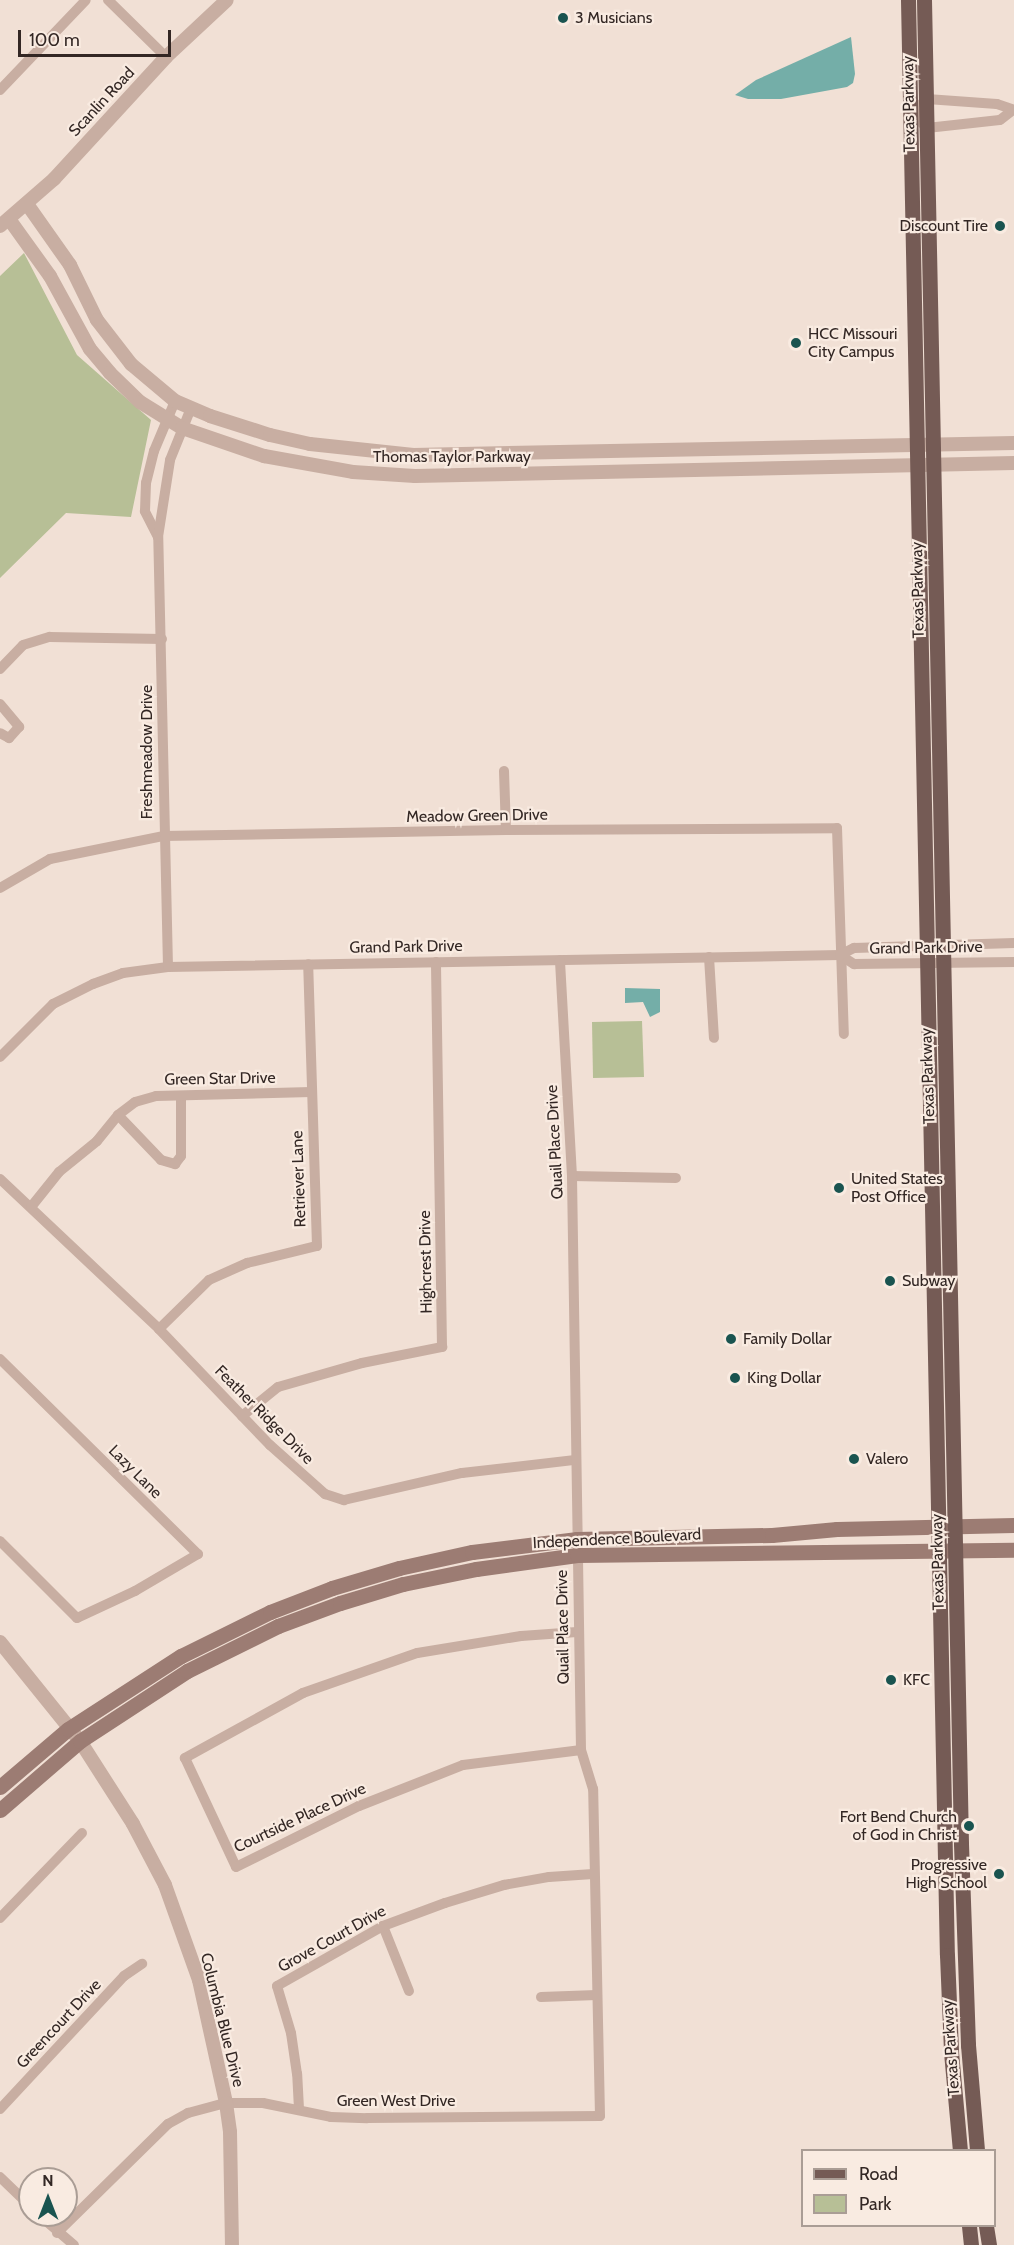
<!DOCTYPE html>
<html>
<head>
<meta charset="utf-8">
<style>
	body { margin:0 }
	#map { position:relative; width:1014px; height:2245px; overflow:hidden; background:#f1e0d5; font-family:Cabin,sans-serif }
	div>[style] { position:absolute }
	.green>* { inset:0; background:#b7bf96 }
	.water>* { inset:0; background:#74aea8 }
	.minor>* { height:10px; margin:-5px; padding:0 5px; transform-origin:5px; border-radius:5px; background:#c8aea2 }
	.tertiary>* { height:14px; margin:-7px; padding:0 7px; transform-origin:7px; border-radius:7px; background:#c8aea2 }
	.secondary>* { height:15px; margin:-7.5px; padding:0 7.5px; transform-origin:7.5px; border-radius:7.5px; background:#9c7c73 }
	.primary>* { height:15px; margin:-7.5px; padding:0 7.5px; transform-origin:7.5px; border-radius:7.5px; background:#755b55 }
	.dots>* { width:16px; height:16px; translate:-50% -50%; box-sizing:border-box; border:3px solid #f9ebe1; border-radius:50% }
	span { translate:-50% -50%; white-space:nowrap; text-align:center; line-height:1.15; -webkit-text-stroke:4.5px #f9ebe1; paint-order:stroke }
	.poi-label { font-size:16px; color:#332724 }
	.left { translate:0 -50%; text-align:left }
	.right { translate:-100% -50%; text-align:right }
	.street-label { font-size:16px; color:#332724 }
	.legend { position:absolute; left:801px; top:2149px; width:195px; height:78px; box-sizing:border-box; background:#f9ebe1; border:2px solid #aa9d95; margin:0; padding:8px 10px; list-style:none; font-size:18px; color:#332724 }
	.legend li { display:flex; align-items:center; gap:12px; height:30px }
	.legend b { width:30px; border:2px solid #aa9d95 }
	.north { position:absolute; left:18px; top:2167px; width:60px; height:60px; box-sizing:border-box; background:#f9ebe1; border:2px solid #aa9d95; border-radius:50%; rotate:0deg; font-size:16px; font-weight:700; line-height:24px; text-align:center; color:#332724 }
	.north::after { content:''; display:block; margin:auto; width:21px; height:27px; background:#1a5450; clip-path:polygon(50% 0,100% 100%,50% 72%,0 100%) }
	.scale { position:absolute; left:18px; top:30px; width:153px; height:27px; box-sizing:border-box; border:3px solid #332724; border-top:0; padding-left:8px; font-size:18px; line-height:21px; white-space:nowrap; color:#332724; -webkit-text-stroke:4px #f9ebe1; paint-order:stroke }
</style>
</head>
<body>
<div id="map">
	<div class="green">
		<div style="clip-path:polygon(24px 253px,77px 355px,151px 420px,131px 517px,66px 513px,0 578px,0 276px)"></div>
		<div style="clip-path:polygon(642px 1021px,644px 1077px,593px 1078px,592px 1022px)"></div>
	</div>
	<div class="water">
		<div style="clip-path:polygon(851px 37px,855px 74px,853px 83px,847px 87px,781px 99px,748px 99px,735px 95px,756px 80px)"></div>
		<div style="clip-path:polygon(625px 988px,660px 989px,660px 1012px,650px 1017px,643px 1002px,625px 1003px)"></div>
	</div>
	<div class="minor">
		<div style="left:108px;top:0;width:81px;rotate:44.5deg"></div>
		<div style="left:0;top:90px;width:124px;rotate:-46.3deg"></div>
		<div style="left:910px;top:99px;width:11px;rotate:41deg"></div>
		<div style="left:918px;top:106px;width:17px;rotate:77deg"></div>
		<div style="left:922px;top:123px;width:7px;rotate:45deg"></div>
		<div style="left:927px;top:128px;width:73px;rotate:-6.3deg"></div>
		<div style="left:1000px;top:120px;width:16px;rotate:-38deg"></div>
		<div style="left:927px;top:99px;width:70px;rotate:4.1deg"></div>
		<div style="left:997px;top:104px;width:18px;rotate:19deg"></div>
		<div style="left:158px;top:537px;width:29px;rotate:-117deg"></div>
		<div style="left:145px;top:511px;width:28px;rotate:-88deg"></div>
		<div style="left:146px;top:483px;width:33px;rotate:-76deg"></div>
		<div style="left:154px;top:451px;width:54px;rotate:-67.2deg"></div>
		<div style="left:0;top:669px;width:33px;rotate:-46deg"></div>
		<div style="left:23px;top:645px;width:28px;rotate:-17deg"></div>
		<div style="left:50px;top:637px;width:112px;rotate:1deg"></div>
		<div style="left:0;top:704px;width:30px;rotate:50deg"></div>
		<div style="left:19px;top:727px;width:15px;rotate:132deg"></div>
		<div style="left:9px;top:738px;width:10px;rotate:-151deg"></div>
		<div style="left:504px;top:771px;width:59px;rotate:88.1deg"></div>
		<div style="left:0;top:888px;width:58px;rotate:-30.1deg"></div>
		<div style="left:50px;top:859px;width:115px;rotate:-11.5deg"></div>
		<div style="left:163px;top:836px;width:343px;rotate:-1deg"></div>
		<div style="left:506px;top:830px;width:331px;rotate:-0.3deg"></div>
		<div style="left:837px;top:828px;width:206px;rotate:88.1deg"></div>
		<div style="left:840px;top:955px;width:17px;rotate:33deg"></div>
		<div style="left:854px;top:964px;width:160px;rotate:-0.7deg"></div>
		<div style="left:709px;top:957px;width:81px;rotate:86.5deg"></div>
		<div style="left:168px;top:967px;width:430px;rotate:-91.3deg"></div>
		<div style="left:158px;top:537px;width:78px;rotate:-81.1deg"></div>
		<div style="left:170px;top:460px;width:56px;rotate:-68deg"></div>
		<div style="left:0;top:1057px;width:75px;rotate:-45deg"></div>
		<div style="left:53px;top:1004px;width:45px;rotate:-26.6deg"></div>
		<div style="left:93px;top:984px;width:32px;rotate:-20deg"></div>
		<div style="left:123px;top:973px;width:45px;rotate:-7.6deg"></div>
		<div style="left:168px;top:967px;width:672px;rotate:-1.02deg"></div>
		<div style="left:840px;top:955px;width:16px;rotate:-27deg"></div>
		<div style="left:854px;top:948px;width:160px;rotate:-1.8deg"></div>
		<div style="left:118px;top:1115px;width:62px;rotate:46.3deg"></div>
		<div style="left:161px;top:1160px;width:15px;rotate:16deg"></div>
		<div style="left:175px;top:1164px;width:10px;rotate:-53deg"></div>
		<div style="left:181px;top:1156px;width:60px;rotate:-90deg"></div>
		<div style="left:572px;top:1176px;width:104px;rotate:1.1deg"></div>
		<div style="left:0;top:1179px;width:219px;rotate:43.3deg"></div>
		<div style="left:159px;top:1329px;width:161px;rotate:46.3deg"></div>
		<div style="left:270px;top:1445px;width:74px;rotate:41.7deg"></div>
		<div style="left:325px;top:1494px;width:20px;rotate:18deg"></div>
		<div style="left:344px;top:1500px;width:121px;rotate:-12.9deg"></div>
		<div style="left:462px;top:1473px;width:114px;rotate:-6.6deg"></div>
		<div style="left:31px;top:1207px;width:45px;rotate:-51.3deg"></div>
		<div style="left:59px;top:1172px;width:49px;rotate:-39.2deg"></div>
		<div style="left:97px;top:1141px;width:33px;rotate:-51deg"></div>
		<div style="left:118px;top:1115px;width:21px;rotate:-37deg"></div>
		<div style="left:135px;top:1102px;width:22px;rotate:-16deg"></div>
		<div style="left:156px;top:1096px;width:155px;rotate:-1.5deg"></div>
		<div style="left:159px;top:1329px;width:70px;rotate:-44.4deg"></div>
		<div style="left:209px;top:1280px;width:42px;rotate:-24.1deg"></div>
		<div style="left:247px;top:1263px;width:72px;rotate:-13.7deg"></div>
		<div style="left:317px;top:1246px;width:282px;rotate:-91.8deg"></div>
		<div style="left:0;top:1359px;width:278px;rotate:44.6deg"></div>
		<div style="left:198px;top:1554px;width:73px;rotate:149.6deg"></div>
		<div style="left:135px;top:1591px;width:64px;rotate:155deg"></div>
		<div style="left:77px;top:1618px;width:109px;rotate:-135deg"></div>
		<div style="left:242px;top:1416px;width:46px;rotate:-38.9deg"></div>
		<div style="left:278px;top:1387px;width:87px;rotate:-15.9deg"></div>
		<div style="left:362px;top:1363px;width:82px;rotate:-11.3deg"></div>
		<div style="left:442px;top:1347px;width:385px;rotate:-90.9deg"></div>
		<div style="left:577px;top:1632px;width:56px;rotate:175.9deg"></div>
		<div style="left:521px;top:1636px;width:105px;rotate:170.7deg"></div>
		<div style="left:417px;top:1653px;width:121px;rotate:160.7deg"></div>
		<div style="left:303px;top:1693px;width:135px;rotate:151.2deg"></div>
		<div style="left:185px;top:1758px;width:120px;rotate:64.9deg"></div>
		<div style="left:236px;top:1867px;width:137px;rotate:-26.4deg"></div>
		<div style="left:359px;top:1806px;width:112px;rotate:-21.5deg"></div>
		<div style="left:463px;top:1765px;width:119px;rotate:-7.2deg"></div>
		<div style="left:0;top:1918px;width:118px;rotate:-46deg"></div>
		<div style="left:383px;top:1926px;width:70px;rotate:68.2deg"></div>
		<div style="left:541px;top:1997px;width:56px;rotate:-2deg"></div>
		<div style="left:0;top:2109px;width:182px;rotate:-47deg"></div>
		<div style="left:124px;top:1976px;width:22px;rotate:-34deg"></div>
		<div style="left:299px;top:2109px;width:35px;rotate:-93deg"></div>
		<div style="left:297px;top:2074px;width:41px;rotate:-98.3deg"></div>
		<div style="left:291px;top:2033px;width:49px;rotate:-106.6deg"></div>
		<div style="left:277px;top:1986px;width:122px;rotate:-29.5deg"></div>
		<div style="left:383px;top:1926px;width:66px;rotate:-20.4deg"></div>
		<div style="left:445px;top:1903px;width:62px;rotate:-17deg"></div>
		<div style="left:504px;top:1885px;width:46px;rotate:-10.1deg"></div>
		<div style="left:549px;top:1877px;width:44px;rotate:-3.9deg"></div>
		<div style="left:0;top:2177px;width:42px;rotate:44deg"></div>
		<div style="left:39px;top:2215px;width:46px;rotate:40.6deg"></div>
		<div style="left:57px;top:2233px;width:156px;rotate:-44.5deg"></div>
		<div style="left:168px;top:2124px;width:23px;rotate:-29deg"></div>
		<div style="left:188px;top:2113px;width:39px;rotate:-15deg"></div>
		<div style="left:226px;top:2103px;width:37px"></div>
		<div style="left:263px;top:2103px;width:69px;rotate:11.6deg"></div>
		<div style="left:331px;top:2117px;width:36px;rotate:2deg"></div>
		<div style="left:367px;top:2118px;width:233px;rotate:-0.5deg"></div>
		<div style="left:600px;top:2116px;width:327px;rotate:-91.2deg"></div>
		<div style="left:593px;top:1789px;width:41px;rotate:-107.1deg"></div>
		<div style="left:581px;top:1750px;width:574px;rotate:-90.9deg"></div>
		<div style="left:572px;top:1176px;width:216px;rotate:-93.2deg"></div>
	</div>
	<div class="tertiary">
		<div style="left:27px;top:204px;width:75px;rotate:54.8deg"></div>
		<div style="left:70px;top:265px;width:61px;rotate:63.9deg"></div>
		<div style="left:97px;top:320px;width:56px;rotate:52.3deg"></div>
		<div style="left:131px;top:364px;width:57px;rotate:40.1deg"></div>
		<div style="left:175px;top:401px;width:38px;rotate:23deg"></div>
		<div style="left:210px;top:416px;width:63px;rotate:17.6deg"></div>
		<div style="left:270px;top:435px;width:41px;rotate:12.7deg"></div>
		<div style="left:310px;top:444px;width:104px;rotate:6.1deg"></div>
		<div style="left:413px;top:455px;width:601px;rotate:-1.14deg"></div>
		<div style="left:9px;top:219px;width:70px;rotate:54.3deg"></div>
		<div style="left:50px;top:276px;width:83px;rotate:61.3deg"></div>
		<div style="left:90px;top:349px;width:31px;rotate:50deg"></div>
		<div style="left:110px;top:373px;width:42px;rotate:44deg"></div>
		<div style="left:140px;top:402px;width:49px;rotate:31.8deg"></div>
		<div style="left:182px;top:428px;width:87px;rotate:18.9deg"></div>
		<div style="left:264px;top:456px;width:90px;rotate:10.2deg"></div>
		<div style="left:353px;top:472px;width:62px;rotate:3.7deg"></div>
		<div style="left:415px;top:476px;width:599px;rotate:-1.24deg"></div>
		<div style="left:0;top:226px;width:72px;rotate:-41deg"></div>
		<div style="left:54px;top:179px;width:166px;rotate:-47.4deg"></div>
		<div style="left:166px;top:57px;width:83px;rotate:-43.1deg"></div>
		<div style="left:0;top:1642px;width:127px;rotate:51.1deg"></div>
		<div style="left:80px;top:1741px;width:98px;rotate:57.4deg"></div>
		<div style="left:133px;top:1824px;width:69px;rotate:62.3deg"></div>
		<div style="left:165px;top:1885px;width:101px;rotate:70.3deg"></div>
		<div style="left:199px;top:1980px;width:126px;rotate:77.6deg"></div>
		<div style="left:226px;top:2103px;width:29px;rotate:82deg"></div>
		<div style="left:230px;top:2132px;width:113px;rotate:89deg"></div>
	</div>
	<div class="secondary">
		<div style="left:0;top:1787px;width:89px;rotate:-40.5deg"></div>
		<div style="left:68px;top:1729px;width:135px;rotate:-32.9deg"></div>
		<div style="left:181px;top:1656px;width:99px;rotate:-26.3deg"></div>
		<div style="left:270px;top:1612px;width:66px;rotate:-21.2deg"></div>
		<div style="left:332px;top:1588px;width:70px;rotate:-16.6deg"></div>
		<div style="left:399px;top:1568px;width:75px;rotate:-12.4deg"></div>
		<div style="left:472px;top:1552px;width:106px;rotate:-7.1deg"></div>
		<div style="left:577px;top:1539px;width:195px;rotate:-1.2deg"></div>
		<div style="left:772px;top:1535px;width:65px;rotate:-5.3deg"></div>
		<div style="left:837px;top:1529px;width:177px;rotate:-1.3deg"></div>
		<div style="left:0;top:1810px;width:106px;rotate:-40.8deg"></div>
		<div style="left:80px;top:1741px;width:128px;rotate:-33.2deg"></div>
		<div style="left:187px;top:1671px;width:102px;rotate:-26.3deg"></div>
		<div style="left:278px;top:1626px;width:66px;rotate:-20.4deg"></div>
		<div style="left:340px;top:1603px;width:66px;rotate:-16.8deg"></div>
		<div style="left:403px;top:1584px;width:75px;rotate:-11.6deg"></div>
		<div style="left:476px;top:1569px;width:102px;rotate:-7.9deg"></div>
		<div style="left:577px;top:1555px;width:437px;rotate:-0.7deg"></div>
	</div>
	<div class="primary">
		<div style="left:908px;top:0;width:1955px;rotate:88.86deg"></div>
		<div style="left:947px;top:1955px;width:97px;rotate:87.6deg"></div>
		<div style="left:951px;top:2052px;width:98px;rotate:84.8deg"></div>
		<div style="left:924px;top:0;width:1844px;rotate:88.85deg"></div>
		<div style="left:961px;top:1844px;width:201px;rotate:88deg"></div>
		<div style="left:968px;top:2045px;width:105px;rotate:85.1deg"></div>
		<div style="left:969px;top:2226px;width:19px;rotate:84deg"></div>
		<div style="left:986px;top:2226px;width:19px;rotate:81deg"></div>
	</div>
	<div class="dots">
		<div style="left:563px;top:18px;background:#1a5450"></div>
		<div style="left:1000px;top:226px;background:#1a5450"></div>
		<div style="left:796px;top:343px;background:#1a5450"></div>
		<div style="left:839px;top:1188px;background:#1a5450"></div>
		<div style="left:890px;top:1281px;background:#1a5450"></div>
		<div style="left:731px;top:1339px;background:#1a5450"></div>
		<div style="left:735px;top:1378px;background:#1a5450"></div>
		<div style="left:854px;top:1459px;background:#1a5450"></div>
		<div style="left:891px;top:1680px;background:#1a5450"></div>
		<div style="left:969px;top:1826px;background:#1a5450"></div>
		<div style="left:999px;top:1874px;background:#1a5450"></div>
	</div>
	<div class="poi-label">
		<span class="left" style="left:575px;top:18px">3 Musicians</span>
		<span class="right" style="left:988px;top:226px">Discount Tire</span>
		<span class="left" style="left:808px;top:343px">HCC Missouri<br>City Campus</span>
		<span class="left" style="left:851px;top:1188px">United States<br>Post Office</span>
		<span class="left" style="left:902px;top:1281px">Subway</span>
		<span class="left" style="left:743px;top:1339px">Family Dollar</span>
		<span class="left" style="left:747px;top:1378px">King Dollar</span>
		<span class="left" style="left:866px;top:1459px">Valero</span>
		<span class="left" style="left:903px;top:1680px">KFC</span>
		<span class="right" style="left:957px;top:1826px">Fort Bend Church<br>of God in Christ</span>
		<span class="right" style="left:987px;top:1874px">Progressive<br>High School</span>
	</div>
	<div class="street-label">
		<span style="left:102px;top:102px;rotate:-47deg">Scanlin Road</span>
		<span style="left:909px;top:104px;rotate:-91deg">Texas Parkway</span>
		<span style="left:452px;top:457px">Thomas Taylor Parkway</span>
		<span style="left:918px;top:590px;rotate:-91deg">Texas Parkway</span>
		<span style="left:147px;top:752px;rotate:-90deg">Freshmeadow Drive</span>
		<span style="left:477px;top:816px;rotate:-1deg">Meadow Green Drive</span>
		<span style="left:406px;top:947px;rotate:-1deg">Grand Park Drive</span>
		<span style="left:926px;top:948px;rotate:-1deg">Grand Park Drive</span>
		<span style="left:928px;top:1076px;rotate:-92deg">Texas Parkway</span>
		<span style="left:220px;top:1079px;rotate:-1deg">Green Star Drive</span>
		<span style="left:555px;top:1142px;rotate:-93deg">Quail Place Drive</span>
		<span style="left:299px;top:1179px;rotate:-92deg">Retriever Lane</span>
		<span style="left:426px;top:1262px;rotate:-91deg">Highcrest Drive</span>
		<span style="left:264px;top:1415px;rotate:45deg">Feather Ridge Drive</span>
		<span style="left:135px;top:1472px;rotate:45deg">Lazy Lane</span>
		<span style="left:617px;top:1539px;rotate:-3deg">Independence Boulevard</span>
		<span style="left:938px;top:1562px;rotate:-91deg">Texas Parkway</span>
		<span style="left:563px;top:1627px;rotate:-91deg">Quail Place Drive</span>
		<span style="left:300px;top:1818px;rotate:-25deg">Courtside Place Drive</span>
		<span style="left:332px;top:1939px;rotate:-29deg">Grove Court Drive</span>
		<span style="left:222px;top:2020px;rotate:76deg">Columbia Blue Drive</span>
		<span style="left:59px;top:2024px;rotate:-47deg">Greencourt Drive</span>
		<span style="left:951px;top:2048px;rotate:-94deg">Texas Parkway</span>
		<span style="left:396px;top:2101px">Green West Drive</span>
	</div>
	<ul class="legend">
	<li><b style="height:8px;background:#755b55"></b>Road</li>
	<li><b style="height:16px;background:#b7bf96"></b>Park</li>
	</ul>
	<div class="north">N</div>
	<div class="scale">100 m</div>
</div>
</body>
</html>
